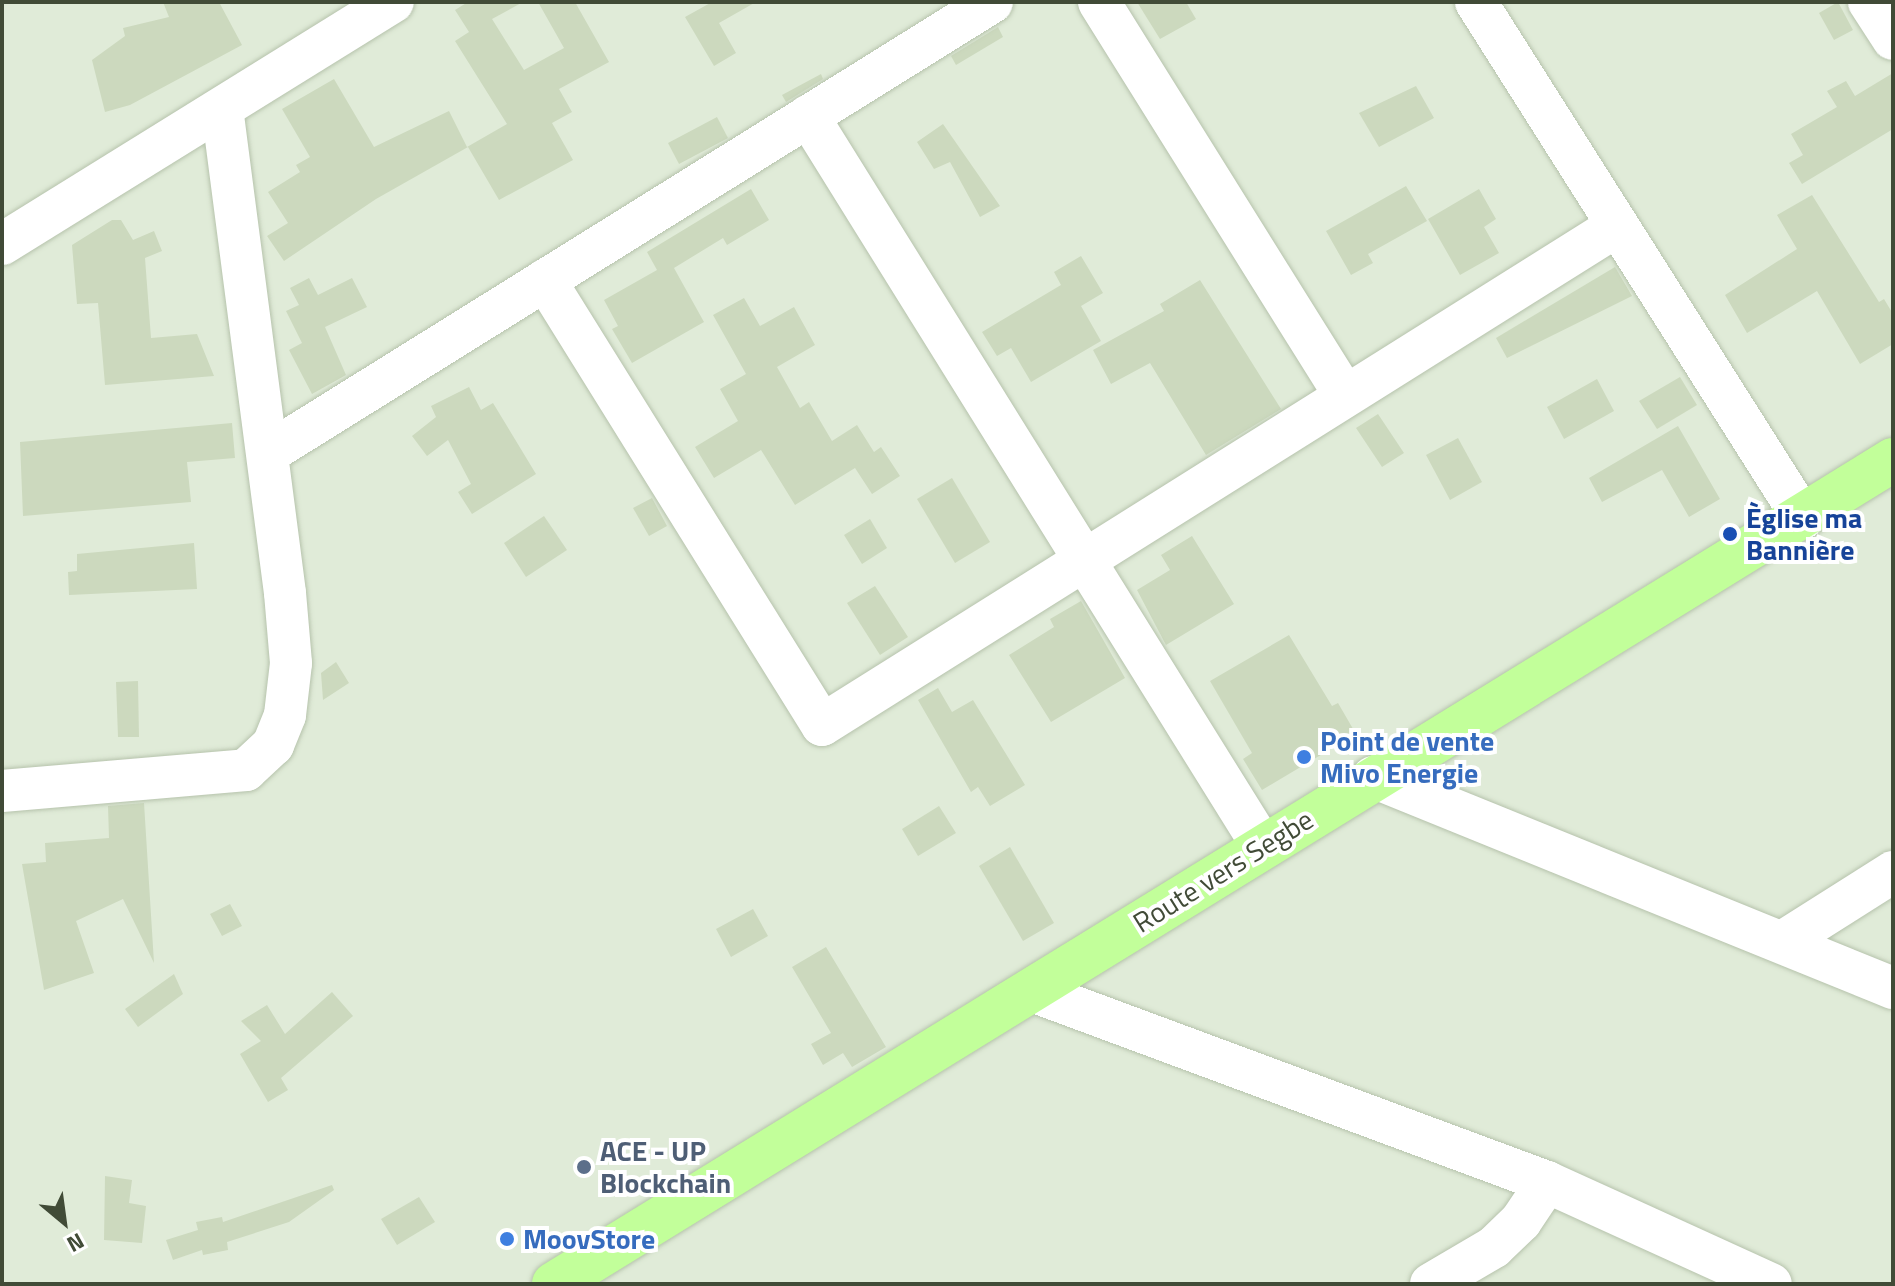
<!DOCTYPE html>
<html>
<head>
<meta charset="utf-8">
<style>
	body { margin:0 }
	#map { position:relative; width:1895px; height:1286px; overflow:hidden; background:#eff6ea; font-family:"Titillium Web",sans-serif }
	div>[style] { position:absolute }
	.residential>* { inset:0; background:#e0ebd8 }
	.building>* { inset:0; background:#ccd9be }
	.roads { filter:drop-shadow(0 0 2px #b6c3ac) drop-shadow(0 0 2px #b6c3ac) }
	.minor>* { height:42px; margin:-21px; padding:0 21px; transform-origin:21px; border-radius:21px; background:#fff }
	.major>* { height:44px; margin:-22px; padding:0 22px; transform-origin:22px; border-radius:22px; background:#c2ff9a }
	.dots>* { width:22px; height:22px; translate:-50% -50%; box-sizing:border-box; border:4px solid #fff; border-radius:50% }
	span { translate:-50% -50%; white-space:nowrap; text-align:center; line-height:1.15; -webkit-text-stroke:8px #fff; paint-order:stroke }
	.transit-label { font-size:28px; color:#164399; font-weight:700 }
	.left { translate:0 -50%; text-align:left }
	.shop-label { font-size:28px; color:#366cbe; font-weight:700 }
	.street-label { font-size:28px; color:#414b37 }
	.service-label { font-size:28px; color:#4e5e75; font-weight:700 }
	.frame { position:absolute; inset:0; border:4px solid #414b37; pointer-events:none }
	.north { position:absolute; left:24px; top:1182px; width:80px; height:80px; -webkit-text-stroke:6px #fff; paint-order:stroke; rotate:151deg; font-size:22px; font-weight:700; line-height:32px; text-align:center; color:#414b37 }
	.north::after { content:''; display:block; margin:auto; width:28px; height:36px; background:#414b37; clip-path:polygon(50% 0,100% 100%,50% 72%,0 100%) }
</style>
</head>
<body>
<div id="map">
	<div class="residential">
		<div style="clip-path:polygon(2px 2px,1893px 2px,1893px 1284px,2px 1284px)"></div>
	</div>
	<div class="building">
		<div style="clip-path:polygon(163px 2px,219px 2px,242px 45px,130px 105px,105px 112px,92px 60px,125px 36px,123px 28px,169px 17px)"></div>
		<div style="clip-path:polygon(468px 2px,523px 2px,492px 19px,524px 70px,564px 48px,538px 2px,575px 2px,609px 62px,559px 89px,572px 112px,552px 123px,573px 160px,499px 200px,468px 147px,376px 199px,284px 261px,267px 236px,288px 223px,268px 192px,300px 172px,296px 165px,310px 157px,282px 109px,334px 79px,374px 147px,449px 111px,467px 147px,507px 124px,455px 41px,469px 32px,455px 10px)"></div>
		<div style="clip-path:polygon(712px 2px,756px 2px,719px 23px,736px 53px,714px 66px,685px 17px)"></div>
		<div style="clip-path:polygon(1137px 2px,1186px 2px,1196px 19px,1160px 39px)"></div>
		<div style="clip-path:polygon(1838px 2px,1853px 30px,1834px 40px,1819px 13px)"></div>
		<div style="clip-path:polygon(998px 27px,1003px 37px,956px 65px,951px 56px)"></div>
		<div style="clip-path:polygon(1893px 73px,1893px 129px,1802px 184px,1789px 163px,1803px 155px,1791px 134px,1837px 107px,1827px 91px,1846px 81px,1855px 96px)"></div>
		<div style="clip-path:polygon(821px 74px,823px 79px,786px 102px,782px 95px)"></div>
		<div style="clip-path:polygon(1416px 86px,1434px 118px,1379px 147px,1359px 113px)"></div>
		<div style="clip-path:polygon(717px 117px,728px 138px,679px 164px,668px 143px)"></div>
		<div style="clip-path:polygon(943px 124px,1000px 206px,980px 217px,950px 162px,934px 169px,917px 142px)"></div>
		<div style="clip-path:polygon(1406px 186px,1427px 221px,1368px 254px,1373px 263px,1351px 275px,1326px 231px)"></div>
		<div style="clip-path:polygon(751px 189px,769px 220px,727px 245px,723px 238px,674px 268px,704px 322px,632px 363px,612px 329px,618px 326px,604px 300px,657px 270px,647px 252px)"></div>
		<div style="clip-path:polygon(1479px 189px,1496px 219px,1484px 227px,1499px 253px,1460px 275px,1428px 219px)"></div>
		<div style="clip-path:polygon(1812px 195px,1879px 302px,1884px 299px,1893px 314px,1893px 344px,1860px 364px,1817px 291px,1747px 333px,1725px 295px,1797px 249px,1777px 215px)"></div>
		<div style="clip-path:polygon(112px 220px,121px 220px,133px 240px,154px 231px,162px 251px,145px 258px,151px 338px,197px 334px,214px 376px,105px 385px,98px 303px,77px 304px,72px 245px)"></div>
		<div style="clip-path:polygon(1081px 256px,1103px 293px,1081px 306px,1101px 341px,1031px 382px,1011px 348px,997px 356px,982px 332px,1061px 285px,1054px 272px)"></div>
		<div style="clip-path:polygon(1615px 267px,1632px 296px,1507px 358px,1496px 338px)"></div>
		<div style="clip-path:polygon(309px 278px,318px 295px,352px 278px,367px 307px,325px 327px,346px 375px,312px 394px,289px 350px,302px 343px,286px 311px,299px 305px,290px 288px)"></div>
		<div style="clip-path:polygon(1200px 280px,1281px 409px,1206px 455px,1150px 363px,1111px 384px,1093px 350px,1164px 311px,1160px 304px)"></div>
		<div style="clip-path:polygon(744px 298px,760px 326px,794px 307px,815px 345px,777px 367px,800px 408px,809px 402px,832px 441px,857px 425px,874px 452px,881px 447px,900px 476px,872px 494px,855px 468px,795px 505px,761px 450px,714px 478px,695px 447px,738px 421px,720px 389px,746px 374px,713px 315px)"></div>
		<div style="clip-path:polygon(1680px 377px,1697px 405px,1657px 429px,1639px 401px)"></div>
		<div style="clip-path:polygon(1597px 379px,1614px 411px,1564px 439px,1547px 407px)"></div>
		<div style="clip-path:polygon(469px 387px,481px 410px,493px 403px,536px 474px,472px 514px,458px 492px,471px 484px,448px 440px,427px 456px,412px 436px,436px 417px,431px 406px)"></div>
		<div style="clip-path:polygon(1378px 414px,1404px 453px,1382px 467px,1356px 428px)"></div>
		<div style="clip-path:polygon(232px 423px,235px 458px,187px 462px,191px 502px,23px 516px,20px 442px)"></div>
		<div style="clip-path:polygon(1678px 426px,1720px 499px,1689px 517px,1662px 470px,1602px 502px,1589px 478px)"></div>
		<div style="clip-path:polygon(1458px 438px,1482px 482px,1450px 500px,1426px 455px)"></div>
		<div style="clip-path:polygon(952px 478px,990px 542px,955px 563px,917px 499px)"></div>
		<div style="clip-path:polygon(652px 498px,667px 526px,649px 536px,633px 508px)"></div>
		<div style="clip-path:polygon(544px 516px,567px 550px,526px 577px,504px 543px)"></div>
		<div style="clip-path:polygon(870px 519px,887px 548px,862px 564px,844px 535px)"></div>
		<div style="clip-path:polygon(1192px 536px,1234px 604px,1166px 645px,1137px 590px,1170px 570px,1161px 555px)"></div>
		<div style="clip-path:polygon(194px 543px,197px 589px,69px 595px,68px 572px,77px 571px,77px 554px)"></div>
		<div style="clip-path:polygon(875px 586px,908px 637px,880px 655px,847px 603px)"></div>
		<div style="clip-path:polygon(1081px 601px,1125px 678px,1051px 722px,1009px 655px,1054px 627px,1050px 619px)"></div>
		<div style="clip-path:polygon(1289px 635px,1332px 706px,1338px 703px,1356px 734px,1262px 790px,1243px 759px,1252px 753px,1210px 681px)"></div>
		<div style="clip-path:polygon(336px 662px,349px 683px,323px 700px,321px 673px)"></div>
		<div style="clip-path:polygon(138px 681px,139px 737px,118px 737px,116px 682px)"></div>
		<div style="clip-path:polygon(938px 688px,952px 712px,973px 700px,1025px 785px,990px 806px,978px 787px,971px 792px,918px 700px)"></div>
		<div style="clip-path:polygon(144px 803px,154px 963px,123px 899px,76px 921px,94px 973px,44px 990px,22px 864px,46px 862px,45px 843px,109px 838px,108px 806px)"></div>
		<div style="clip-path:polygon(939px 806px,956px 833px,918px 856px,902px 829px)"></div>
		<div style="clip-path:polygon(1010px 847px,1054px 923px,1023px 941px,979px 866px)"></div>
		<div style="clip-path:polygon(230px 904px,242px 926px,222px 936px,210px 914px)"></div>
		<div style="clip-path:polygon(753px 909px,768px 936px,731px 957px,716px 929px)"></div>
		<div style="clip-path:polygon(826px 947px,886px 1047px,852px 1067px,843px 1053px,823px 1065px,811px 1044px,831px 1033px,792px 967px)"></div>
		<div style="clip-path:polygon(174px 974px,183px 994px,138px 1027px,125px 1009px)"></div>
		<div style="clip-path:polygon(332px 992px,353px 1016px,281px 1078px,288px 1090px,268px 1102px,240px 1054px,261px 1041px,241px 1021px,267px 1005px,285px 1034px)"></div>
		<div style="clip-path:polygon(105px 1176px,132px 1180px,129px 1203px,146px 1206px,142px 1243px,104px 1240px)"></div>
		<div style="clip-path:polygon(332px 1185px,334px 1190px,289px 1222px,227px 1242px,228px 1250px,203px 1255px,202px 1250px,173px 1260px,166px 1240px,198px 1230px,196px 1222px,222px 1217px,223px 1222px)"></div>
		<div style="clip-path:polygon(419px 1197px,435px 1222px,397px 1245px,381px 1219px)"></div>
	</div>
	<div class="roads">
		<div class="minor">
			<div style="left:1099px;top:2px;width:464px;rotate:58deg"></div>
			<div style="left:1476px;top:2px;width:611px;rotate:57.64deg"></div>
			<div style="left:1869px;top:2px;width:44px;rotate:57deg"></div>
			<div style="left:808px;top:116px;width:861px;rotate:58.1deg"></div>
			<div style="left:2px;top:244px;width:460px;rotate:-31.8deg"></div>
			<div style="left:545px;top:280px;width:524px;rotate:58.1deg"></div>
			<div style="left:822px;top:725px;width:939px;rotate:-32.12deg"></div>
			<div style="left:268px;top:453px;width:853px;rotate:-31.92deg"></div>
			<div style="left:1373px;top:777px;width:561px;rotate:22.09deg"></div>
			<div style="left:2px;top:791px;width:245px;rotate:-4.9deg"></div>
			<div style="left:246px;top:770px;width:37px;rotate:-43deg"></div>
			<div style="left:273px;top:745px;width:32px;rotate:-68deg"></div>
			<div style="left:285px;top:715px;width:52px;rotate:-83.4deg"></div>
			<div style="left:291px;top:663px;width:70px;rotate:-94.9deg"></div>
			<div style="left:285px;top:593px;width:488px;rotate:-97.4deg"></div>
			<div style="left:1784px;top:941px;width:129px;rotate:-32.3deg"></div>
			<div style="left:1032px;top:991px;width:549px;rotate:20.35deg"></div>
			<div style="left:1547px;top:1182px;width:246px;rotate:24.5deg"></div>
			<div style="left:1431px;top:1284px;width:73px;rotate:-30.4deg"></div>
			<div style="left:1494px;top:1247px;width:37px;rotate:-44deg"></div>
			<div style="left:1521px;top:1221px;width:47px;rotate:-56.3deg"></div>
		</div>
		<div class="major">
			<div style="left:554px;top:1284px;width:1572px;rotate:-31.61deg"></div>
		</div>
	</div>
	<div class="dots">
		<div style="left:1730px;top:534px;background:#1a4fb4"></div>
		<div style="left:1304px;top:757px;background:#3f7fe0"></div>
		<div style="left:584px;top:1167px;background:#5c6f8a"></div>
		<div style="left:507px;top:1239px;background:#3f7fe0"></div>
	</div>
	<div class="transit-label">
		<span class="left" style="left:1746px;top:534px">Èglise ma<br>Bannière</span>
	</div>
	<div class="shop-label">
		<span class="left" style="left:1320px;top:757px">Point de vente<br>Mivo Energie</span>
		<span class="left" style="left:523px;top:1239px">MoovStore</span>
	</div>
	<div class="street-label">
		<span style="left:1223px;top:871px;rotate:-32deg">Route vers Segbe</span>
	</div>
	<div class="service-label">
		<span class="left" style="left:600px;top:1167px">ACE - UP<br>Blockchain</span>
	</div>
	<div class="frame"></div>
	<div class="north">N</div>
</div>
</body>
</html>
